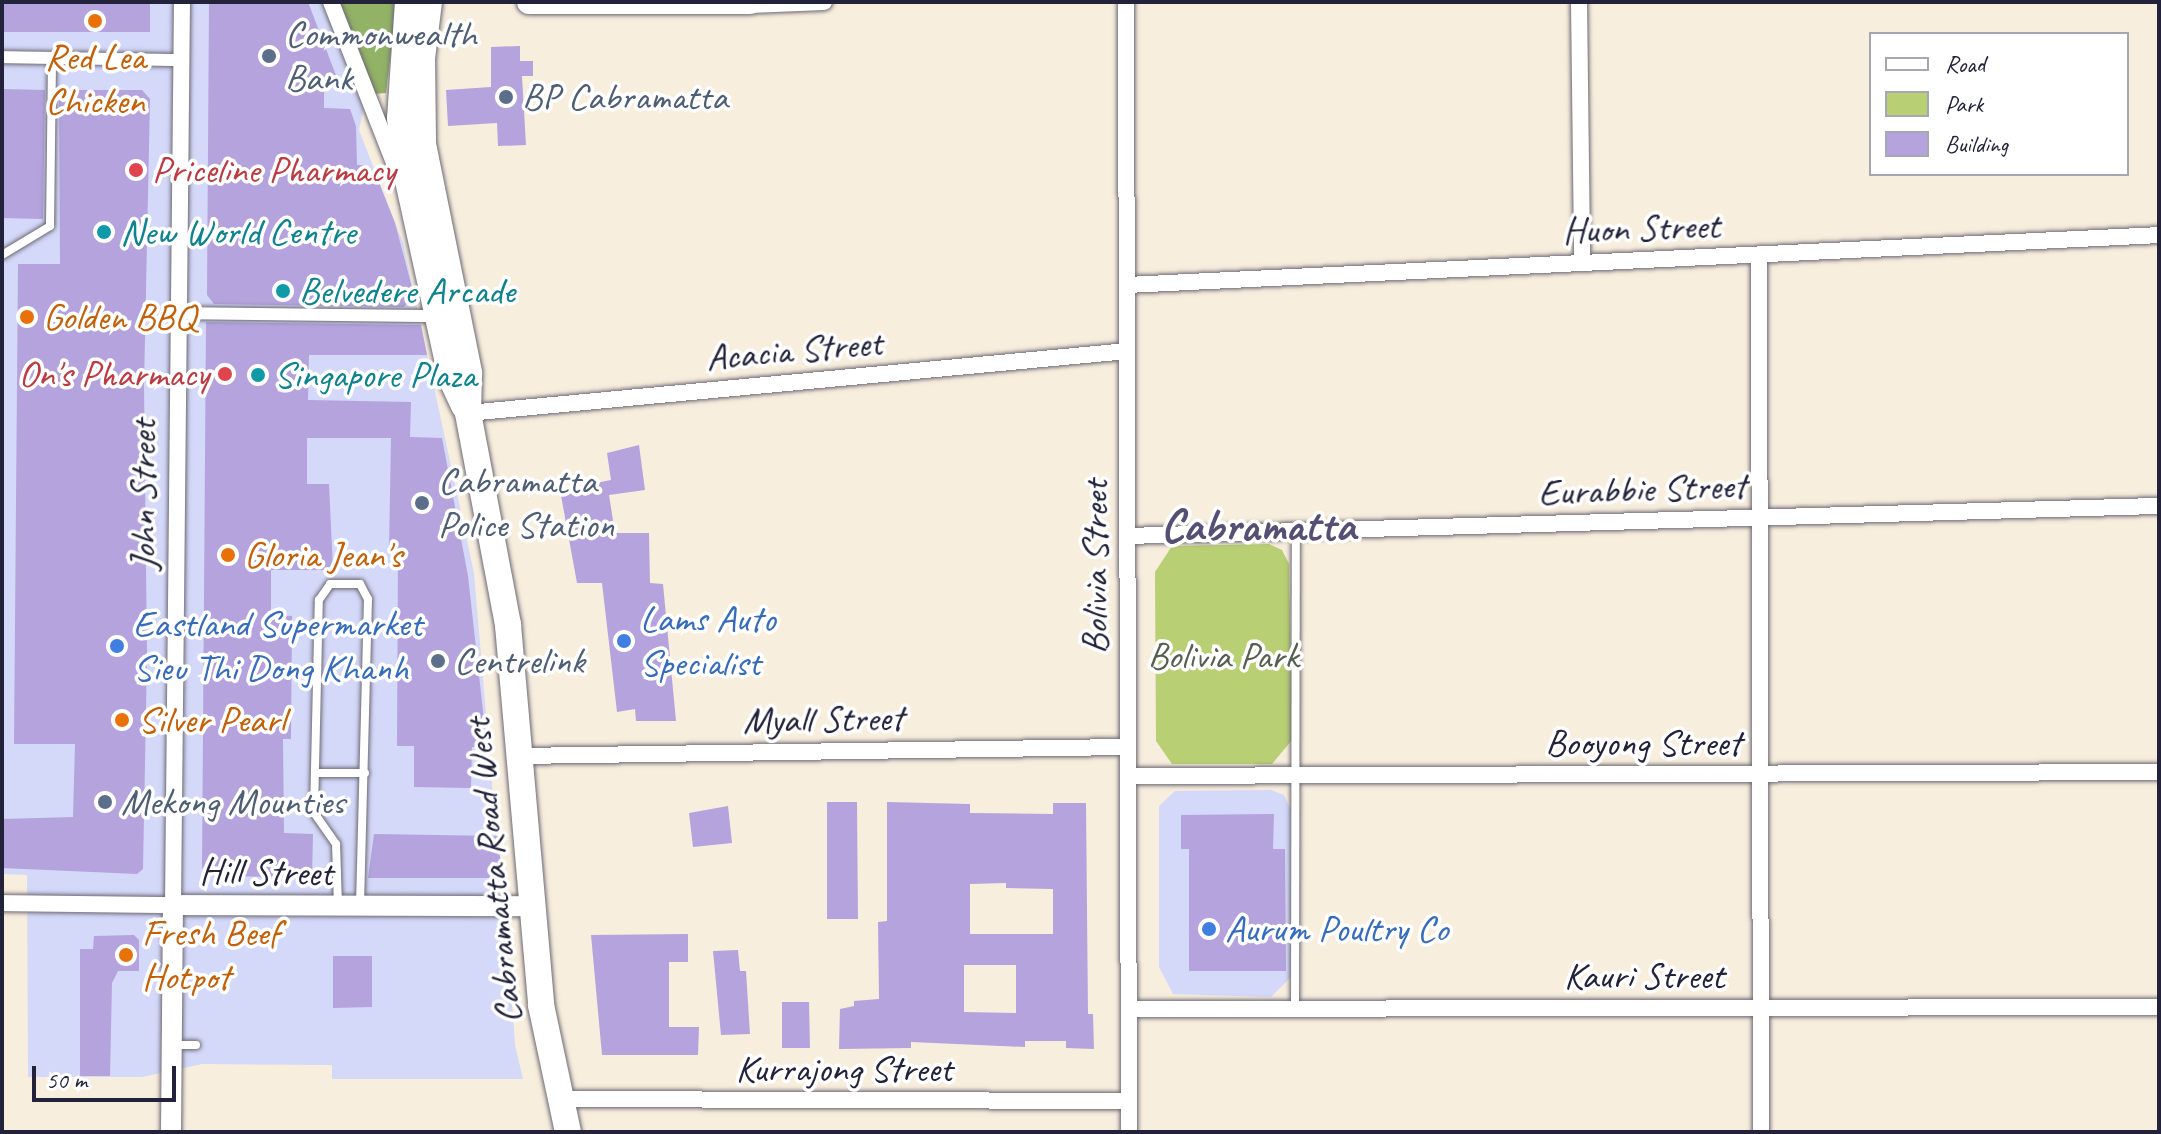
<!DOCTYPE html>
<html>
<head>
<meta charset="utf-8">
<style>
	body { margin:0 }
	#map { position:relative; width:2161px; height:1134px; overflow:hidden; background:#f8eede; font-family:Caveat,sans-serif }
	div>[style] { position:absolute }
	.built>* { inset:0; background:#d4d8f9 }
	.green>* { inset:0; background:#b8cf74 }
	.forest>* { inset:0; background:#92b266 }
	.building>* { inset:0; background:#b4a3dd }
	.roads { filter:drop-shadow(0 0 2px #6d6974) drop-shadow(0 0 2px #6d6974) }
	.service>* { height:8px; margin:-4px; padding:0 4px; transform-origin:4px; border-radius:4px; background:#fff }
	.pedestrian>* { height:12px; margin:-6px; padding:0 6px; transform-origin:6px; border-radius:6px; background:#fff }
	.minor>* { height:16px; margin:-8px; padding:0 8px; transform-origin:8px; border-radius:8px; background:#fff }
	.tertiary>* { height:20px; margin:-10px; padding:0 10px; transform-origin:10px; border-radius:10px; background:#fff }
	.secondary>* { height:24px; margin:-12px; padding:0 12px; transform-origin:12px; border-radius:12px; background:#fff }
	.primary>* { height:26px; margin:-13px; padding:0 13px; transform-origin:13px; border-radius:13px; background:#fff }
	.dots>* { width:22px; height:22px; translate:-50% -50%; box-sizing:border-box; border:4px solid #fff; border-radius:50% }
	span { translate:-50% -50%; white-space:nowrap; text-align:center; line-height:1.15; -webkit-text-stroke:7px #fff; paint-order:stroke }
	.service-label { font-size:38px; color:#4e5e75 }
	.left { translate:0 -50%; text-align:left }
	.food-label { font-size:38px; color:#c56008 }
	.health-label { font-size:38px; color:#be3a42 }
	.right { translate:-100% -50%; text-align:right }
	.street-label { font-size:38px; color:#22223b }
	.culture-label { font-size:38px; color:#0d838f }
	.shop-label { font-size:38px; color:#366cbe }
	.park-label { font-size:38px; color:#565f4f }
	.district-label { font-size:46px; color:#554f74; font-weight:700 }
	.frame { position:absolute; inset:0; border:4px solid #22223b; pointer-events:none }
	.legend { position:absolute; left:1869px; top:32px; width:260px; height:144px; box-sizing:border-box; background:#fff; border:2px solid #a7a7b1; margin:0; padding:10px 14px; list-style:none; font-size:24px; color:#22223b }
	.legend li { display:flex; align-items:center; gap:16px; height:40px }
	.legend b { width:40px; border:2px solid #a7a7b1 }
	.scale { position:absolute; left:32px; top:1066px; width:144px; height:36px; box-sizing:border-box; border:4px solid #22223b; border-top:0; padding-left:10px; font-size:24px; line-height:28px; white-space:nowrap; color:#22223b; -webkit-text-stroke:6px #fff; paint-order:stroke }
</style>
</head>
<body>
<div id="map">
	<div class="built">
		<div style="clip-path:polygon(2px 2px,386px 2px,359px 130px,403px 243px,474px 573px,500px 878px,496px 882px,500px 935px,508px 942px,515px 1045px,523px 1079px,332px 1079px,332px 1065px,202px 1064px,142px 1077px,28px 1077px,27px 875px,2px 874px)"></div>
		<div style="clip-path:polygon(1271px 790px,1284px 795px,1292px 812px,1291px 977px,1271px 997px,1173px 994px,1159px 967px,1159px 806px,1175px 791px)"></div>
	</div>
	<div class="green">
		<div style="clip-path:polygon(1269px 544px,1282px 550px,1289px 564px,1292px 740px,1272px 764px,1172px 764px,1156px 741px,1155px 572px,1172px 546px)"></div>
	</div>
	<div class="forest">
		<div style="clip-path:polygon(336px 2px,397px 2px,386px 93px,373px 94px)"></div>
	</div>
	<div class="building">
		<div style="clip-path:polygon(2px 2px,150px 2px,150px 32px,2px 32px)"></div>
		<div style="clip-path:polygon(209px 2px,308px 2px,337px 78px,324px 78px,324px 108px,350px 109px,356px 126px,357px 165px,364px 165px,364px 179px,378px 180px,395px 223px,414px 295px,404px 307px,214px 304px,207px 295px)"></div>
		<div style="clip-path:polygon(520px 46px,520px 61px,533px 61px,533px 76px,522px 76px,526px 145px,498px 146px,497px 123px,448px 126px,446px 90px,491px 87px,491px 47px)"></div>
		<div style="clip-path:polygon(2px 89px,45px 90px,43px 219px,2px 218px)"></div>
		<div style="clip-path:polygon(59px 90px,142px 90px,150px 99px,144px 385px,147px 656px,143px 869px,137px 874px,2px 868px,2px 819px,73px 817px,75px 744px,14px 744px,18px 264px,60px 264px)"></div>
		<div style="clip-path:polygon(206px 322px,421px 325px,427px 355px,309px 355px,308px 400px,411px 402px,410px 437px,442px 438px,468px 576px,487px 747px,472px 747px,471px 788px,414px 787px,414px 746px,397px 746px,398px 550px,389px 550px,391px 438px,307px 438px,307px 484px,329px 484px,333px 570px,271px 570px,271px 615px,292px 616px,291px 739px,283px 739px,284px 833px,313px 834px,312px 877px,210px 876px,202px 868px)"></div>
		<div style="clip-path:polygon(639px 445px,645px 490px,609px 495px,615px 533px,649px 533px,650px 583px,663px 584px,676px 721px,636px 721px,635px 709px,617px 712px,602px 583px,577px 583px,560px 490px,611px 480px,607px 453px)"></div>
		<div style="clip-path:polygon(827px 802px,857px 802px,858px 919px,827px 919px)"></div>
		<div style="clip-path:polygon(evenodd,887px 802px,970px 804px,970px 813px,1053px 814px,1053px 803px,1086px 803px,1088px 1014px,1093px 1014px,1094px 1049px,1066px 1048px,1066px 1041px,1025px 1041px,1025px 1047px,911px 1042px,911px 1048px,839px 1049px,840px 1009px,854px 1006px,854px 1001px,879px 999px,878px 922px,887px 921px,887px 802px,1006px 883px,1006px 888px,1053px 889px,1053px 934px,970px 934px,970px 884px,1006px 883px,887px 802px,964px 965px,1016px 965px,1016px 1013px,964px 1012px,964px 965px)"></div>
		<div style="clip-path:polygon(728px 806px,732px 843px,693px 847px,689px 813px)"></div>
		<div style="clip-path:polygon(1274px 814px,1273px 849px,1285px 849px,1286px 971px,1189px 971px,1189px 849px,1181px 849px,1181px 815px)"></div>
		<div style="clip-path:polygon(374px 834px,498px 836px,501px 867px,490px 878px,368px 878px)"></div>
		<div style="clip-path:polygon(688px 934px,688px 962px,669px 962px,669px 1027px,699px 1027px,698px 1055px,602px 1055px,591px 935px)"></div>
		<div style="clip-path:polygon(134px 935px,139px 940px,139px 971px,118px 971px,112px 983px,110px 1076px,80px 1076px,80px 949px,93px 949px,94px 936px)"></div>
		<div style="clip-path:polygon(738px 950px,740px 971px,746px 971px,750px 1034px,721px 1035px,713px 951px)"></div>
		<div style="clip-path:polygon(333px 956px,372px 956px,372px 1007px,333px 1008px)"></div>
		<div style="clip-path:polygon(782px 1002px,809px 1002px,810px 1048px,782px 1048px)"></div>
	</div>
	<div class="roads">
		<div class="service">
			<div style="left:2px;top:255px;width:56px;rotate:-31.1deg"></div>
			<div style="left:50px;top:226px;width:167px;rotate:-89.3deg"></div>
			<div style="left:315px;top:773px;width:50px"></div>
			<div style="left:338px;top:906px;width:62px;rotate:-91.8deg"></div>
			<div style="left:336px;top:844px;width:38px;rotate:-125deg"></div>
			<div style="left:314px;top:813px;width:213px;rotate:-88.7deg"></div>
			<div style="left:319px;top:600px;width:19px;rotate:-55deg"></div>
			<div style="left:330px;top:584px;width:30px"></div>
			<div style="left:360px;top:584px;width:17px;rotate:62deg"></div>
			<div style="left:368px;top:599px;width:307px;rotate:91.5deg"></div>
			<div style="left:1295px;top:1008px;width:476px;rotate:-89.9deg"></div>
			<div style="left:172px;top:1045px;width:24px"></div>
		</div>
		<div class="pedestrian">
			<div style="left:2px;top:57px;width:179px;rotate:1deg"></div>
			<div style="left:178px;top:313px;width:260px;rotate:0.7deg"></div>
		</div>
		<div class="minor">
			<div style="left:331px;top:2px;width:180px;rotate:68.6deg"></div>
			<div style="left:1126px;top:2px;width:1130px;rotate:89.85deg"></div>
			<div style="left:1579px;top:2px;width:260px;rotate:89.3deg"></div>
			<div style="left:750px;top:5px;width:74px;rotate:-2.3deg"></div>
			<div style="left:1759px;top:255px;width:877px;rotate:89.87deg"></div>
			<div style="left:1127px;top:285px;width:1033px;rotate:-2.77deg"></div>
			<div style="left:468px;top:413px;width:662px;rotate:-5.37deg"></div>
			<div style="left:1127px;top:536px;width:1032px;rotate:-1.67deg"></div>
			<div style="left:518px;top:756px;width:610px;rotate:-0.85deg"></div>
			<div style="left:1128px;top:776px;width:1031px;rotate:-0.22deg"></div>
			<div style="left:2px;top:903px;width:171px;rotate:0.7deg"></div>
			<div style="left:173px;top:905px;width:903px;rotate:-89.43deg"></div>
			<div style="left:1130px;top:1009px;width:1029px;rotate:-0.11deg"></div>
			<div style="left:558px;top:1099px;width:571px;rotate:0.2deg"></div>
		</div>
		<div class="tertiary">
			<div style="left:171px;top:1132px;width:227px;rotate:-89.5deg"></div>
			<div style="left:173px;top:905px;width:357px;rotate:0.2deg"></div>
		</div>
		<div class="secondary">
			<div style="left:529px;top:2px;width:221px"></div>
		</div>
		<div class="primary">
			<div style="left:408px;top:2px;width:116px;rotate:93.9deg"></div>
			<div style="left:400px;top:118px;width:49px;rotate:84.2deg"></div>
			<div style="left:405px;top:167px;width:218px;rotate:77.6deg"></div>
			<div style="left:452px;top:380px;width:29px;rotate:65deg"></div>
			<div style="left:429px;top:2px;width:56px;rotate:97.1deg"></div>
			<div style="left:422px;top:58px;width:86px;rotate:89.3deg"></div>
			<div style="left:423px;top:144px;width:234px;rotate:78.6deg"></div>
			<div style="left:469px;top:373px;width:40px;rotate:91.4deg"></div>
			<div style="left:468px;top:413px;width:216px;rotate:79.3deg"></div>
			<div style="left:508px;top:625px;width:381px;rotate:85deg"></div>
			<div style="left:541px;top:1005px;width:130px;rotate:78deg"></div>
		</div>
	</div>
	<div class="dots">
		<div style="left:95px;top:21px;background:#e8710a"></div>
		<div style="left:269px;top:56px;background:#5c6f8a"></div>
		<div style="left:506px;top:97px;background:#5c6f8a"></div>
		<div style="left:136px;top:170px;background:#e0444e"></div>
		<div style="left:104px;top:232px;background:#0f9aa8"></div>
		<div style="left:283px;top:291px;background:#0f9aa8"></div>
		<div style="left:27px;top:317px;background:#e8710a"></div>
		<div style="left:225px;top:374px;background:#e0444e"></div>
		<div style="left:258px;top:375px;background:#0f9aa8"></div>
		<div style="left:422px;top:503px;background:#5c6f8a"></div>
		<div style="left:228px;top:555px;background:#e8710a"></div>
		<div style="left:624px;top:641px;background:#3f7fe0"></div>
		<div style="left:117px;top:646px;background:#3f7fe0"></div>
		<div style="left:438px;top:661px;background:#5c6f8a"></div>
		<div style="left:122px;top:720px;background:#e8710a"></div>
		<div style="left:105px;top:802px;background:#5c6f8a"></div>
		<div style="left:1209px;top:929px;background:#3f7fe0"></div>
		<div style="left:126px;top:955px;background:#e8710a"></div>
	</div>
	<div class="service-label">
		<span class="left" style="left:285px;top:56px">Commonwealth<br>Bank</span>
		<span class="left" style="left:522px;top:97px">BP Cabramatta</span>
		<span class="left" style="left:438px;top:503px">Cabramatta<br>Police Station</span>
		<span class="left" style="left:454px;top:661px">Centrelink</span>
		<span class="left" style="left:121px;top:802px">Mekong Mounties</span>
	</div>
	<div class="food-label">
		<span style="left:95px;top:79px">Red Lea<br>Chicken</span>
		<span class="left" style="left:43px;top:317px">Golden BBQ</span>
		<span class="left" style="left:244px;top:555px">Gloria Jean's</span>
		<span class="left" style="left:138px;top:720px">Silver Pearl</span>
		<span class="left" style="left:142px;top:955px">Fresh Beef<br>Hotpot</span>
	</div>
	<div class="health-label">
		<span class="left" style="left:152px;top:170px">Priceline Pharmacy</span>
		<span class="right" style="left:209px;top:374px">On's Pharmacy</span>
	</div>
	<div class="street-label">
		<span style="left:1641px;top:228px;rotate:-2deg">Huon Street</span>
		<span style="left:794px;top:350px;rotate:-5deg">Acacia Street</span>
		<span style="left:1642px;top:489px;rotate:-2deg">Eurabbie Street</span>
		<span style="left:143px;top:495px;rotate:-90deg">John Street</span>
		<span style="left:1095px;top:567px;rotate:-90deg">Bolivia Street</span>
		<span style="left:823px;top:719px;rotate:-1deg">Myall Street</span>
		<span style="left:1643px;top:743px">Booyong Street</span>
		<span style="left:493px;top:871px;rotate:-96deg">Cabramatta Road West</span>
		<span style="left:266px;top:872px;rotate:1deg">Hill Street</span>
		<span style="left:1644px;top:976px">Kauri Street</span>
		<span style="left:844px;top:1069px">Kurrajong Street</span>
	</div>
	<div class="culture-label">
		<span class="left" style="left:120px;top:232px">New World Centre</span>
		<span class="left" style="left:299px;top:291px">Belvedere Arcade</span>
		<span class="left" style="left:274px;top:375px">Singapore Plaza</span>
	</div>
	<div class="shop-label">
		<span class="left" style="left:640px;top:641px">Lams Auto<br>Specialist</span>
		<span class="left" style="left:133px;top:646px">Eastland Supermarket<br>Sieu Thi Dong Khanh</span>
		<span class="left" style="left:1225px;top:929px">Aurum Poultry Co</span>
	</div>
	<div class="park-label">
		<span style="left:1223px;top:656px">Bolivia Park</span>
	</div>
	<div class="district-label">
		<span style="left:1258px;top:526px">Cabramatta</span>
	</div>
	<div class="frame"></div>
	<ul class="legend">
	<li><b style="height:10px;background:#fff"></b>Road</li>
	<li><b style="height:22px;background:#b8cf74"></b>Park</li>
	<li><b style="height:22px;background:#b4a3dd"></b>Building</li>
	</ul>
	<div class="scale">50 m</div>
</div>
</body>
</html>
